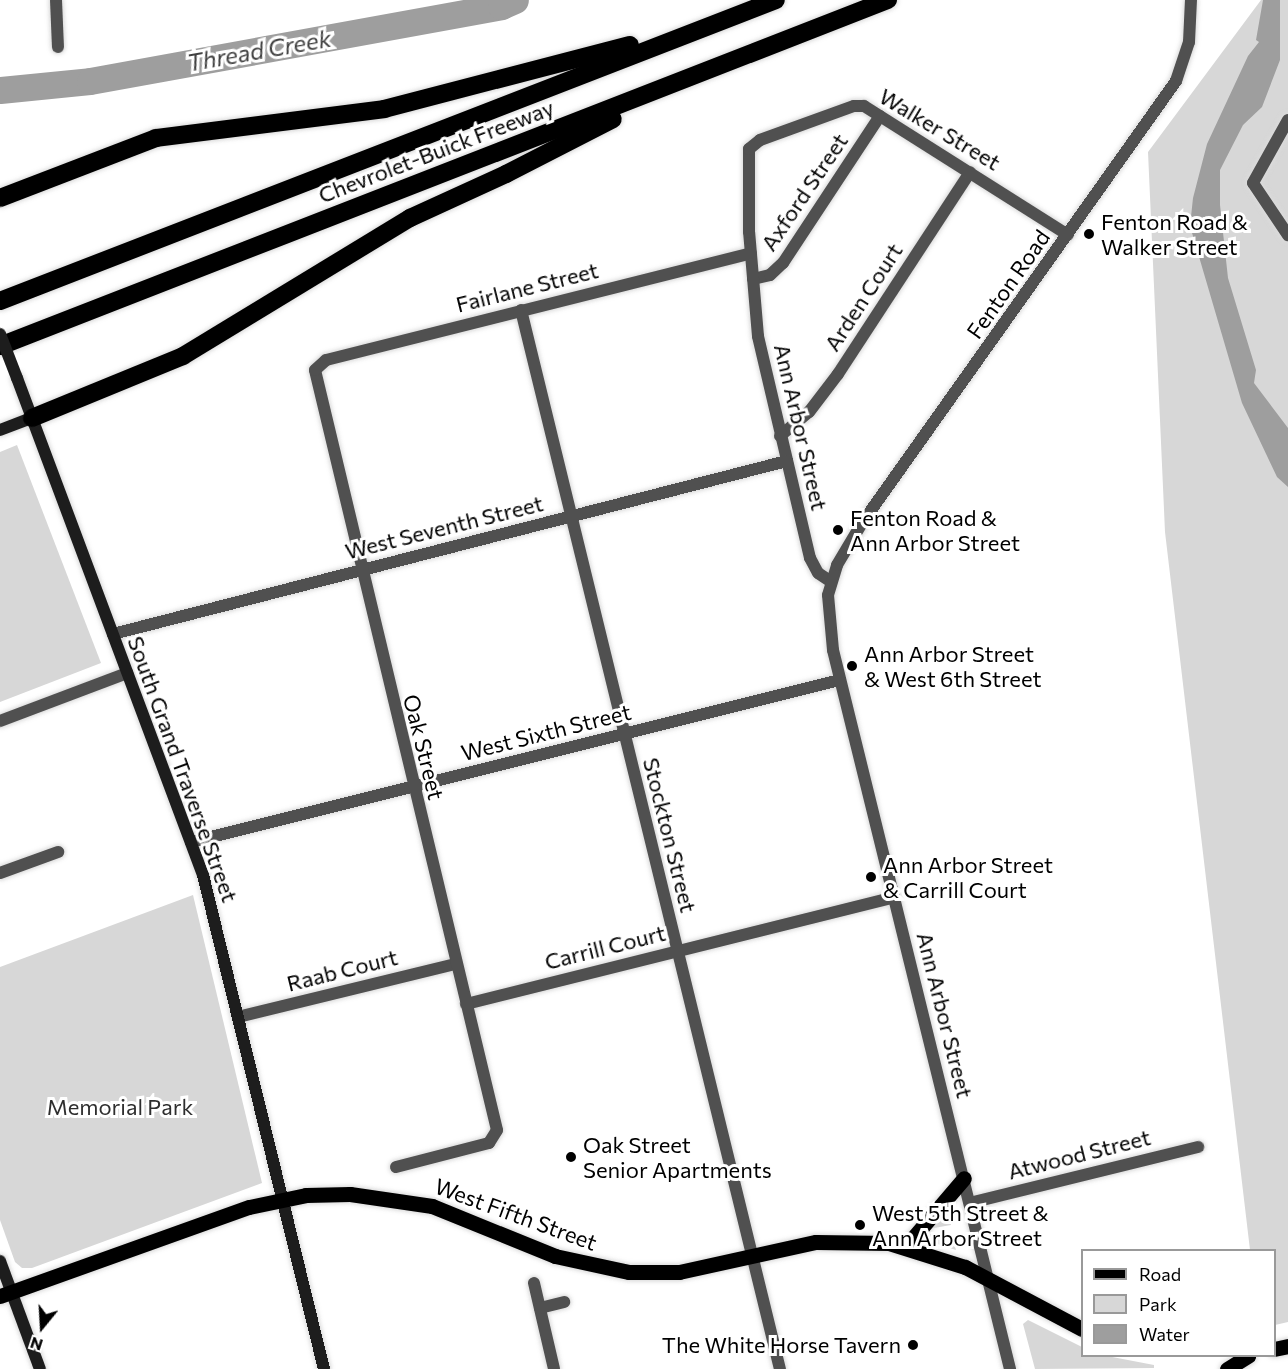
<!DOCTYPE html>
<html>
<head>
<meta charset="utf-8">
<style>
	body { margin:0 }
	#map { position:relative; width:1288px; height:1369px; overflow:hidden; background:#fff; font-family:Commissioner,sans-serif }
	div>[style] { position:absolute }
	.green>* { inset:0; background:#d7d7d7 }
	.water>* { inset:0; background:#9e9e9e }
	.river>* { height:27px; margin:-13.5px; padding:0 13.5px; transform-origin:13.5px; border-radius:13.5px; background:#9e9e9e }
	.roads { filter:drop-shadow(0 0 2px #dbdbdb) drop-shadow(0 0 2px #dbdbdb) }
	.minor>* { height:12px; margin:-6px; padding:0 6px; transform-origin:6px; border-radius:6px; background:#505050 }
	.tertiary>* { height:12px; margin:-6px; padding:0 6px; transform-origin:6px; border-radius:6px; background:#505050 }
	.secondary>* { height:12px; margin:-6px; padding:0 6px; transform-origin:6px; border-radius:6px; background:#1d1d1d }
	.primary>* { height:15px; margin:-7.5px; padding:0 7.5px; transform-origin:7.5px; border-radius:7.5px; background:#000 }
	.motorway>* { height:18px; margin:-9px; padding:0 9px; transform-origin:9px; border-radius:9px; background:#000 }
	.secondary-bridge>* { height:12px; margin:-6px; padding:0 6px; transform-origin:6px; border-radius:6px; background:#1d1d1d }
	.dots>* { width:16px; height:16px; translate:-50% -50%; box-sizing:border-box; border:3px solid #fff; border-radius:50% }
	span { translate:-50% -50%; white-space:nowrap; text-align:center; line-height:1.15; -webkit-text-stroke:6px #fff; paint-order:stroke }
	.street-label { font-size:22px; color:#000 }
	.poi-label { font-size:22px; color:#000 }
	.left { translate:0 -50%; text-align:left }
	.right { translate:-100% -50%; text-align:right }
	.park-label { font-size:22px; color:#2e2e2e }
	.water-label { font-size:24px; color:#3f3f3f; font-style:italic }
	.legend { position:absolute; left:1081px; top:1249px; width:195px; height:108px; box-sizing:border-box; background:#fff; border:2px solid #999; margin:0; padding:8px 10px; list-style:none; font-size:18px; color:#000 }
	.legend li { display:flex; align-items:center; gap:12px; height:30px }
	.legend b { width:30px; border:2px solid #999 }
	.north { position:absolute; left:12px; top:1297px; width:60px; height:60px; -webkit-text-stroke:4px #fff; paint-order:stroke; rotate:198deg; font-size:16px; font-weight:700; line-height:24px; text-align:center; color:#000 }
	.north::after { content:''; display:block; margin:auto; width:21px; height:27px; background:#000; clip-path:polygon(50% 0,100% 100%,50% 72%,0 100%) }
</style>
</head>
<body>
<div id="map">
	<div class="green">
		<div style="clip-path:polygon(1261px 0,1288px 0,1288px 1322px,1275px 1325px,1274px 1250px,1250px 1250px,1165px 532px,1148px 152px)"></div>
		<div style="clip-path:polygon(17px 445px,101px 663px,0 702px,0 452px)"></div>
		<div style="clip-path:polygon(193px 895px,262px 1183px,32px 1268px,22px 1268px,15px 1262px,0 1220px,0 967px)"></div>
		<div style="clip-path:polygon(947px 1208px,951px 1225px,928px 1229px)"></div>
		<div style="clip-path:polygon(925px 1232px,954px 1243px,956px 1250px,925px 1240px)"></div>
		<div style="clip-path:polygon(1028px 1320px,1082px 1347px,1082px 1356px,1107px 1356px,1154px 1365px,1154px 1368px,1035px 1369px,1023px 1324px)"></div>
	</div>
	<div class="water">
		<div style="clip-path:polygon(1263px 0,1280px 0,1280px 60px,1262px 107px,1243px 125px,1220px 170px,1220px 205px,1228px 278px,1256px 370px,1254px 383px,1288px 428px,1288px 487px,1277px 477px,1242px 403px,1190px 226px,1193px 198px,1207px 144px,1248px 56px,1259px 42px,1256px 40px)"></div>
	</div>
	<div class="river">
		<div style="left:0;top:90px;width:90px;rotate:-5.7deg"></div>
		<div style="left:90px;top:81px;width:418px;rotate:-10.3deg"></div>
		<div style="left:501px;top:6px;width:15px;rotate:-23deg"></div>
	</div>
	<div class="roads">
		<div class="minor">
			<div style="left:56px;top:0;width:47px;rotate:87.6deg"></div>
			<div style="left:1288px;top:120px;width:72px;rotate:119.1deg"></div>
			<div style="left:1253px;top:183px;width:63px;rotate:56.1deg"></div>
			<div style="left:753px;top:279px;width:17px;rotate:-13deg"></div>
			<div style="left:770px;top:275px;width:18px;rotate:-43deg"></div>
			<div style="left:783px;top:263px;width:176px;rotate:-56.6deg"></div>
			<div style="left:521px;top:310px;width:1090px;rotate:76.26deg"></div>
			<div style="left:780px;top:436px;width:38px;rotate:-40deg"></div>
			<div style="left:809px;top:412px;width:48px;rotate:-52.7deg"></div>
			<div style="left:838px;top:374px;width:241px;rotate:-56.8deg"></div>
			<div style="left:830px;top:581px;width:14px;rotate:-146deg"></div>
			<div style="left:818px;top:573px;width:17px;rotate:-118deg"></div>
			<div style="left:810px;top:558px;width:228px;rotate:-103.2deg"></div>
			<div style="left:758px;top:336px;width:104px;rotate:-94.9deg"></div>
			<div style="left:749px;top:232px;width:83px;rotate:-90deg"></div>
			<div style="left:749px;top:149px;width:14px;rotate:-39deg"></div>
			<div style="left:760px;top:140px;width:100px;rotate:-19.9deg"></div>
			<div style="left:854px;top:106px;width:10px"></div>
			<div style="left:864px;top:106px;width:241px;rotate:32.3deg"></div>
			<div style="left:113px;top:634px;width:696px;rotate:-14.4deg"></div>
			<div style="left:0;top:721px;width:136px;rotate:-20.7deg"></div>
			<div style="left:191px;top:842px;width:669px;rotate:-14.02deg"></div>
			<div style="left:0;top:873px;width:62px;rotate:-19.9deg"></div>
			<div style="left:466px;top:1004px;width:441px;rotate:-14deg"></div>
			<div style="left:238px;top:1017px;width:224px;rotate:-13.7deg"></div>
			<div style="left:396px;top:1167px;width:96px;rotate:-14.5deg"></div>
			<div style="left:489px;top:1143px;width:15px;rotate:-58deg"></div>
			<div style="left:497px;top:1130px;width:781px;rotate:-103.47deg"></div>
			<div style="left:315px;top:370px;width:15px;rotate:-42deg"></div>
			<div style="left:326px;top:360px;width:438px;rotate:-14.1deg"></div>
			<div style="left:970px;top:1203px;width:235px;rotate:-13.8deg"></div>
			<div style="left:534px;top:1283px;width:88px;rotate:76.9deg"></div>
			<div style="left:540px;top:1308px;width:25px;rotate:-14deg"></div>
		</div>
		<div class="tertiary">
			<div style="left:1010px;top:1369px;width:740px;rotate:-103.83deg"></div>
			<div style="left:833px;top:650px;width:55px;rotate:-95.2deg"></div>
			<div style="left:828px;top:595px;width:31px;rotate:-73deg"></div>
			<div style="left:837px;top:565px;width:49px;rotate:-59.2deg"></div>
			<div style="left:862px;top:523px;width:542px;rotate:-54.61deg"></div>
			<div style="left:1176px;top:81px;width:41px;rotate:-71.6deg"></div>
			<div style="left:1189px;top:42px;width:42px;rotate:-87.3deg"></div>
		</div>
		<div class="secondary">
			<div style="left:17px;top:378px;width:531px;rotate:69.48deg"></div>
			<div style="left:203px;top:875px;width:509px;rotate:76.24deg"></div>
			<div style="left:0;top:430px;width:34px;rotate:-21deg"></div>
			<div style="left:0;top:1261px;width:115px;rotate:69.7deg"></div>
		</div>
		<div class="primary">
			<div style="left:906px;top:1246px;width:89px;rotate:-49.5deg"></div>
			<div style="left:0;top:1296px;width:264px;rotate:-19.7deg"></div>
			<div style="left:249px;top:1207px;width:58px;rotate:-11.9deg"></div>
			<div style="left:306px;top:1195px;width:44px;rotate:-1.3deg"></div>
			<div style="left:350px;top:1194px;width:83px;rotate:8.3deg"></div>
			<div style="left:432px;top:1206px;width:133px;rotate:22.1deg"></div>
			<div style="left:555px;top:1256px;width:76px;rotate:12.2deg"></div>
			<div style="left:629px;top:1272px;width:50px"></div>
			<div style="left:679px;top:1272px;width:140px;rotate:-12.4deg"></div>
			<div style="left:816px;top:1242px;width:73px;rotate:0.8deg"></div>
			<div style="left:889px;top:1243px;width:80px;rotate:17.5deg"></div>
			<div style="left:965px;top:1267px;width:132px;rotate:27.9deg"></div>
			<div style="left:1274px;top:1349px;width:14px;rotate:-12deg"></div>
			<div style="left:1227px;top:1369px;width:25px;rotate:-32deg"></div>
		</div>
		<div class="motorway">
			<div style="left:0;top:198px;width:167px;rotate:-21deg"></div>
			<div style="left:156px;top:138px;width:230px;rotate:-7.2deg"></div>
			<div style="left:384px;top:109px;width:254px;rotate:-14.6deg"></div>
			<div style="left:0;top:301px;width:832px;rotate:-21.2deg"></div>
			<div style="left:0;top:346px;width:953px;rotate:-21.29deg"></div>
			<div style="left:32px;top:418px;width:163px;rotate:-22.3deg"></div>
			<div style="left:183px;top:356px;width:266px;rotate:-31.3deg"></div>
			<div style="left:410px;top:218px;width:106px;rotate:-24.6deg"></div>
			<div style="left:506px;top:174px;width:120px;rotate:-27.2deg"></div>
		</div>
	</div>
	<div class="secondary-bridge">
		<div style="left:0;top:334px;width:47px;rotate:68.9deg"></div>
	</div>
	<div class="dots">
		<div style="left:1089px;top:234px;background:#000"></div>
		<div style="left:838px;top:530px;background:#000"></div>
		<div style="left:852px;top:666px;background:#000"></div>
		<div style="left:871px;top:877px;background:#000"></div>
		<div style="left:571px;top:1157px;background:#000"></div>
		<div style="left:860px;top:1225px;background:#000"></div>
		<div style="left:913px;top:1345px;background:#000"></div>
	</div>
	<div class="street-label">
		<span style="left:940px;top:129px;rotate:31deg">Walker Street</span>
		<span style="left:436px;top:151px;rotate:-21deg">Chevrolet-Buick Freeway</span>
		<span style="left:804px;top:192px;rotate:-56deg">Axford Street</span>
		<span style="left:1008px;top:284px;rotate:-55deg">Fenton Road</span>
		<span style="left:527px;top:287px;rotate:-14deg">Fairlane Street</span>
		<span style="left:863px;top:297px;rotate:-57deg">Arden Court</span>
		<span style="left:801px;top:427px;rotate:77deg">Ann Arbor Street</span>
		<span style="left:444px;top:527px;rotate:-14deg">West Seventh Street</span>
		<span style="left:546px;top:732px;rotate:-14deg">West Sixth Street</span>
		<span style="left:424px;top:747px;rotate:76deg">Oak Street</span>
		<span style="left:183px;top:769px;rotate:70deg">South Grand Traverse Street</span>
		<span style="left:670px;top:835px;rotate:76deg">Stockton Street</span>
		<span style="left:605px;top:947px;rotate:-14deg">Carrill Court</span>
		<span style="left:342px;top:970px;rotate:-14deg">Raab Court</span>
		<span style="left:945px;top:1015px;rotate:76deg">Ann Arbor Street</span>
		<span style="left:1079px;top:1154px;rotate:-14deg">Atwood Street</span>
		<span style="left:516px;top:1214px;rotate:20deg">West Fifth Street</span>
	</div>
	<div class="poi-label">
		<span class="left" style="left:1101px;top:234px">Fenton Road &amp;<br>Walker Street</span>
		<span class="left" style="left:850px;top:530px">Fenton Road &amp;<br>Ann Arbor Street</span>
		<span class="left" style="left:864px;top:666px">Ann Arbor Street<br>&amp; West 6th Street</span>
		<span class="left" style="left:883px;top:877px">Ann Arbor Street<br>&amp; Carrill Court</span>
		<span class="left" style="left:583px;top:1157px">Oak Street<br>Senior Apartments</span>
		<span class="left" style="left:872px;top:1225px">West 5th Street &amp;<br>Ann Arbor Street</span>
		<span class="right" style="left:901px;top:1345px">The White Horse Tavern</span>
	</div>
	<div class="park-label">
		<span style="left:120px;top:1107px">Memorial Park</span>
	</div>
	<div class="water-label">
		<span style="left:259px;top:50px;rotate:-10deg">Thread Creek</span>
	</div>
	<ul class="legend">
	<li><b style="height:8px;background:#000"></b>Road</li>
	<li><b style="height:16px;background:#d7d7d7"></b>Park</li>
	<li><b style="height:16px;background:#9e9e9e"></b>Water</li>
	</ul>
	<div class="north">N</div>
</div>
</body>
</html>
